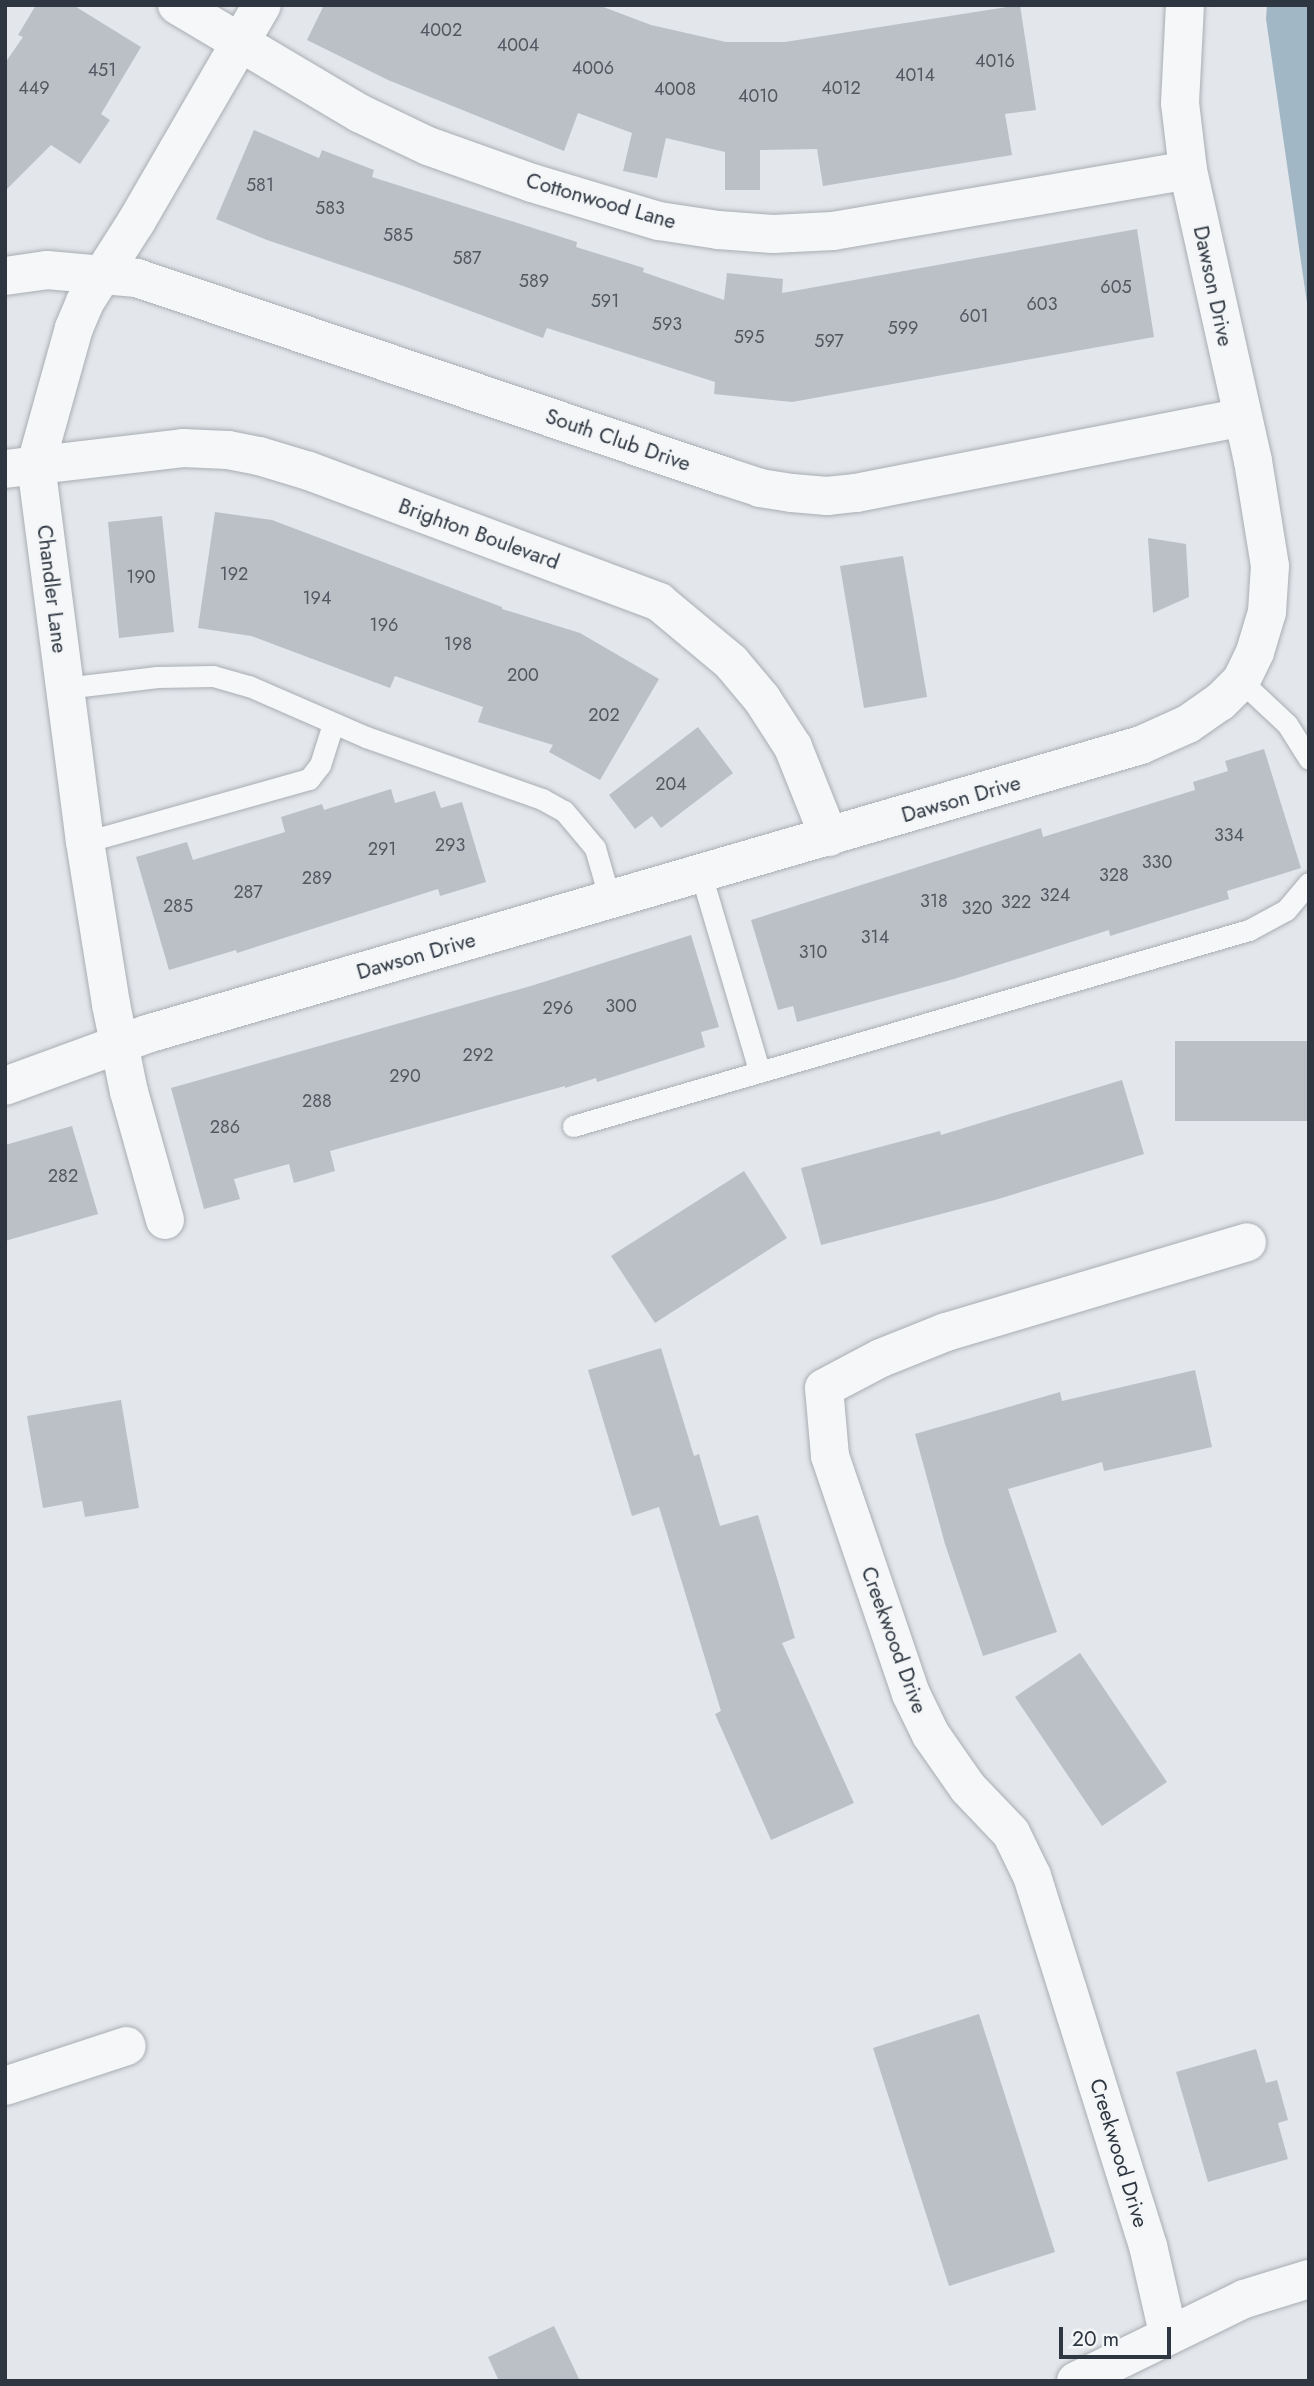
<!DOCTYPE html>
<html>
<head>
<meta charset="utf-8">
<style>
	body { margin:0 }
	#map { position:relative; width:1314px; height:2386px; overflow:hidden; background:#e3e6ea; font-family:Jost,sans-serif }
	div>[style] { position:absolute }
	.water>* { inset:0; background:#a2b7c6 }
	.building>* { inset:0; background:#bbc0c6 }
	.roads { filter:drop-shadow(0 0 2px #a9aeb4) drop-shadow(0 0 2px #a9aeb4) }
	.service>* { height:21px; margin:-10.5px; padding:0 10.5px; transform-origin:10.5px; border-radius:10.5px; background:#f6f7f9 }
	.minor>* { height:38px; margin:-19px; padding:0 19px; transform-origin:19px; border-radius:19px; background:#f6f7f9 }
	span { translate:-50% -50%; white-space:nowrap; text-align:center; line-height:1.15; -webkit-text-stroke:5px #f3f5f7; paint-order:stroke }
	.number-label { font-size:18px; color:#505862 }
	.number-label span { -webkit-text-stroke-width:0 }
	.street-label { font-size:21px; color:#2d3641 }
	.frame { position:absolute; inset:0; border:7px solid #2d3641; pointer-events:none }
	.scale { position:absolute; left:1059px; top:2327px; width:112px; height:32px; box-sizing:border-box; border:4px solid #2d3641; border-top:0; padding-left:9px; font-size:21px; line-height:24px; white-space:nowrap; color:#2d3641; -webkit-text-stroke:5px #f3f5f7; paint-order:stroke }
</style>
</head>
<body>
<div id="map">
	<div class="water">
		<div style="clip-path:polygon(1267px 5px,1309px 5px,1309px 317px,1266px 19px)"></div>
	</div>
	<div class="building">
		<div style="clip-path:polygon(36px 5px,73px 5px,141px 47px,101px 114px,110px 120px,80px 164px,51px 145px,5px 191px,5px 63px,23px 37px,18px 35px)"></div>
		<div style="clip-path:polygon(324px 5px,598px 5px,651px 25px,726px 42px,785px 42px,1020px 5px,1036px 110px,1005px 114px,1012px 155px,823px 186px,817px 149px,760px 150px,760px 190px,725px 190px,725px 152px,666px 138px,657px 178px,623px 171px,632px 133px,578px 113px,564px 151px,388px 80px,307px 40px)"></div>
		<div style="clip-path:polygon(254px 130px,319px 158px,322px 150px,374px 170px,372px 177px,577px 242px,576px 247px,644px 268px,643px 272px,724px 300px,727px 273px,783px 279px,782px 293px,1137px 229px,1154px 337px,792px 402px,714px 394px,715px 382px,547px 328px,543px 338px,409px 288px,267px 240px,216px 219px)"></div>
		<div style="clip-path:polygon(215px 512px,272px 520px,502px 607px,502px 609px,580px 633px,659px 679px,600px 780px,549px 752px,553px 745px,478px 722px,483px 707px,395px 676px,390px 688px,251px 636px,198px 628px)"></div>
		<div style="clip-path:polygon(162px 516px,174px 632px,119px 638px,108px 522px)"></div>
		<div style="clip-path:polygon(1148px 538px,1186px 544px,1189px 597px,1153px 613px)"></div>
		<div style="clip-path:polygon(903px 556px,927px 697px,864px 708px,840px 566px)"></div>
		<div style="clip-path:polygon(698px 727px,733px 773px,661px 828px,652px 816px,635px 829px,609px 795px)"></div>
		<div style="clip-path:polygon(1264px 749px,1301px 868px,1227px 891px,1229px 899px,1110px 936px,1109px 930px,954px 979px,797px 1022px,793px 1006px,778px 1010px,751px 920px,1041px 828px,1043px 837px,1195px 790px,1193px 782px,1228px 771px,1225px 761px)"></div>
		<div style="clip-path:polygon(391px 789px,395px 803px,435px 791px,441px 808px,462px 802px,486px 882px,440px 896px,438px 889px,237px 953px,236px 950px,169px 970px,136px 857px,187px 842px,193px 860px,285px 832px,281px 817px,322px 804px,324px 810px)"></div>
		<div style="clip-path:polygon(691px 935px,719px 1027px,701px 1032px,705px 1047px,597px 1082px,596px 1078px,565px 1088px,565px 1086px,330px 1151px,335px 1171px,294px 1183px,289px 1164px,234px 1179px,240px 1199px,204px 1209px,171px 1088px,534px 985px)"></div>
		<div style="clip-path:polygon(1175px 1041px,1309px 1041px,1309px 1121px,1175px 1121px)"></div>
		<div style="clip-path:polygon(1122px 1080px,1144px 1154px,995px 1200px,821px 1245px,801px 1168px,940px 1131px,941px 1135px)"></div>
		<div style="clip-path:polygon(72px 1126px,98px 1214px,5px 1241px,5px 1145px)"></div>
		<div style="clip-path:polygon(744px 1171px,787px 1238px,655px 1323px,611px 1256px)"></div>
		<div style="clip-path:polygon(661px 1348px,694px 1456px,699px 1454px,720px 1526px,758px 1515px,795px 1638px,782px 1643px,854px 1803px,771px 1840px,715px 1714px,721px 1711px,659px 1507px,632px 1516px,588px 1370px)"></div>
		<div style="clip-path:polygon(1195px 1370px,1212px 1447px,1104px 1471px,1102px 1462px,1008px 1489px,1057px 1632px,983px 1656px,945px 1544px,915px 1434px,1060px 1392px,1062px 1401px)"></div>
		<div style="clip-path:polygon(121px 1400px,139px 1508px,85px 1517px,82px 1501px,43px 1508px,27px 1416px)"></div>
		<div style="clip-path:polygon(1080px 1653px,1167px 1782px,1102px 1826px,1015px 1697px)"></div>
		<div style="clip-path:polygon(979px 2014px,1055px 2252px,949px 2286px,873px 2048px)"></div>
		<div style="clip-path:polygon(1256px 2049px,1266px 2083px,1277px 2080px,1288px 2120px,1278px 2123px,1288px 2159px,1208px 2182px,1176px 2072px)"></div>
		<div style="clip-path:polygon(554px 2326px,580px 2381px,499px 2381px,488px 2357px)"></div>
	</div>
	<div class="roads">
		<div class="service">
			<div style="left:1241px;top:681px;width:63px;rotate:43.1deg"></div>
			<div style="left:1287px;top:724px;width:41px;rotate:57.8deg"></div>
			<div style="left:65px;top:688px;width:93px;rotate:-6.8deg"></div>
			<div style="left:157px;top:677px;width:56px;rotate:-1deg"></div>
			<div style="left:213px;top:676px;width:37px;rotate:16deg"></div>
			<div style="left:249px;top:686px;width:128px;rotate:23.6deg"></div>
			<div style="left:366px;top:737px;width:187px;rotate:19.4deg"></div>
			<div style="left:542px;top:799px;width:25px;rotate:29deg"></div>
			<div style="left:564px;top:811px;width:48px;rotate:50deg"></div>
			<div style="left:595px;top:848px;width:54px;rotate:73.9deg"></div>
			<div style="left:85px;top:842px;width:233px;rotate:-15.7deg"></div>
			<div style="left:309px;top:779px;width:18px;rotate:-52deg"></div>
			<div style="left:320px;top:765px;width:43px;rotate:-72.4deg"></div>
			<div style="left:701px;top:874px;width:204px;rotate:73.5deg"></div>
			<div style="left:573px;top:1126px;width:704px;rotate:-16.17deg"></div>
			<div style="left:1249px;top:930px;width:42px;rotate:-28.4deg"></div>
			<div style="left:1286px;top:910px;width:35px;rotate:-50deg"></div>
		</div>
		<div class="minor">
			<div style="left:177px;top:5px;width:212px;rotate:30.7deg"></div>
			<div style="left:359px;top:113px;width:76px;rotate:25.6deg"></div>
			<div style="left:428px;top:146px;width:110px;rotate:19.6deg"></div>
			<div style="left:532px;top:183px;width:133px;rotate:16.7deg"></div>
			<div style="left:659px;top:221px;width:60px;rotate:8.7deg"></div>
			<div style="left:718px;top:230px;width:55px;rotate:4.2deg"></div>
			<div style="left:773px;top:234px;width:60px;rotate:-2.9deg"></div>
			<div style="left:833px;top:231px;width:360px;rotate:-9.7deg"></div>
			<div style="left:5px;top:276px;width:42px;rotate:-8.1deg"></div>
			<div style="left:47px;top:270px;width:90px;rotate:5.1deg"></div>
			<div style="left:137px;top:278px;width:619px;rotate:18.64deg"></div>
			<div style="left:724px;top:476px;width:38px;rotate:18deg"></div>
			<div style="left:760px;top:488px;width:32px;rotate:9deg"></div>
			<div style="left:792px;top:493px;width:35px;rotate:5deg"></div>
			<div style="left:827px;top:496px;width:29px;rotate:-6deg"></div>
			<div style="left:856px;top:493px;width:393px;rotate:-11.1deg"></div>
			<div style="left:5px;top:469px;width:179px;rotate:-6.7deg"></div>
			<div style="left:183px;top:448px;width:45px;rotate:2.5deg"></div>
			<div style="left:228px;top:450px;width:32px;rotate:11deg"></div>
			<div style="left:259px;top:456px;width:52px;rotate:16.7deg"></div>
			<div style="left:309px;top:471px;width:374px;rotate:20.5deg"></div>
			<div style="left:659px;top:602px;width:94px;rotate:39.8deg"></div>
			<div style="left:731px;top:662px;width:48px;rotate:50deg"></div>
			<div style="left:762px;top:699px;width:57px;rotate:57.1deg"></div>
			<div style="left:793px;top:747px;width:97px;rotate:68.2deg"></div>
			<div style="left:5px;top:1086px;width:151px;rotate:-20.1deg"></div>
			<div style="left:147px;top:1034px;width:1035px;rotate:-16.21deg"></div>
			<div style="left:1141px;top:745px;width:51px;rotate:-24.1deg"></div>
			<div style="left:1188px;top:724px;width:39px;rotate:-35deg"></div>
			<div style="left:1220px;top:702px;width:30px;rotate:-45deg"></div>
			<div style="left:1241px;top:681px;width:32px;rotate:-64deg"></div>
			<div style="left:1255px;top:652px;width:42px;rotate:-73.3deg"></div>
			<div style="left:1267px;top:612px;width:46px;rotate:-86.3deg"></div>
			<div style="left:1270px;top:566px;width:106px;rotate:-99.2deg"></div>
			<div style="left:1253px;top:461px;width:298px;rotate:-102.6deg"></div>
			<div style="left:1188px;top:170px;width:67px;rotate:-96.8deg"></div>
			<div style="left:1180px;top:103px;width:98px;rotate:-87.1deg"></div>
			<div style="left:165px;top:1220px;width:133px;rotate:-105.7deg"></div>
			<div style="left:129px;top:1092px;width:90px;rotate:-101.6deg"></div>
			<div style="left:111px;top:1004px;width:164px;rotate:-99.1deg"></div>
			<div style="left:85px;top:842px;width:381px;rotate:-97.4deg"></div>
			<div style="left:36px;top:464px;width:141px;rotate:-74.4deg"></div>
			<div style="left:74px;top:328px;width:28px;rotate:-67deg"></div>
			<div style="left:85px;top:302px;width:95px;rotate:-57.5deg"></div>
			<div style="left:136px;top:222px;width:251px;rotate:-59.9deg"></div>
			<div style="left:5px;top:2086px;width:128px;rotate:-18.2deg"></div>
			<div style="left:1168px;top:2333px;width:89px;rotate:-102.9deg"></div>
			<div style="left:1148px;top:2246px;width:388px;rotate:-107.4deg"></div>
			<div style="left:1032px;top:1876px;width:48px;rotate:-116deg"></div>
			<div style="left:1011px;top:1833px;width:62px;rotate:-133.7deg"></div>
			<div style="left:968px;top:1788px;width:65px;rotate:-124.9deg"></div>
			<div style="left:931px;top:1735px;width:46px;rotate:-116deg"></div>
			<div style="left:911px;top:1694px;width:251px;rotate:-108.8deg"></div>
			<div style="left:830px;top:1456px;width:68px;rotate:-95deg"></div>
			<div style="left:824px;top:1388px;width:64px;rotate:-27.8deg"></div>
			<div style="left:881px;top:1358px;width:70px;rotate:-21.8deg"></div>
			<div style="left:946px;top:1332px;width:314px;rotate:-16.6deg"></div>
			<div style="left:1076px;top:2381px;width:187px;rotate:-26deg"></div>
			<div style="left:1244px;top:2299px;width:68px;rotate:-17.1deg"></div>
		</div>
	</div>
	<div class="number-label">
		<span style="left:441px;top:30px">4002</span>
		<span style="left:518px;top:45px">4004</span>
		<span style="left:995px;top:61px">4016</span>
		<span style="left:593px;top:68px">4006</span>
		<span style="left:102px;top:70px">451</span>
		<span style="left:915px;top:75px">4014</span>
		<span style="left:34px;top:88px">449</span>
		<span style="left:841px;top:88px">4012</span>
		<span style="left:675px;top:89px">4008</span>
		<span style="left:758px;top:96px">4010</span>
		<span style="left:260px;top:185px">581</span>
		<span style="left:330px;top:208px">583</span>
		<span style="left:398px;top:235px">585</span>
		<span style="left:467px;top:258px">587</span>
		<span style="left:534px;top:281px">589</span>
		<span style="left:1116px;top:287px">605</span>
		<span style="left:605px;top:301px">591</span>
		<span style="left:1042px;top:304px">603</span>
		<span style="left:974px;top:316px">601</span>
		<span style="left:667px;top:324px">593</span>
		<span style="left:903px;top:328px">599</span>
		<span style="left:749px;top:337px">595</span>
		<span style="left:829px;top:341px">597</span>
		<span style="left:234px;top:574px">192</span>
		<span style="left:141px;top:577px">190</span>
		<span style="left:317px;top:598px">194</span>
		<span style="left:384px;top:625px">196</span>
		<span style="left:458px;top:644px">198</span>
		<span style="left:523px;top:675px">200</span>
		<span style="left:604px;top:715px">202</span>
		<span style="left:671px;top:784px">204</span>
		<span style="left:1229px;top:835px">334</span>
		<span style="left:450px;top:845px">293</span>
		<span style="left:382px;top:849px">291</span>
		<span style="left:1157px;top:862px">330</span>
		<span style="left:1114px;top:875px">328</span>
		<span style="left:317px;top:878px">289</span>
		<span style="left:248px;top:892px">287</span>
		<span style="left:1055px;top:895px">324</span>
		<span style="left:934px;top:901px">318</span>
		<span style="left:1016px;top:902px">322</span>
		<span style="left:178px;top:906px">285</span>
		<span style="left:977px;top:908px">320</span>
		<span style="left:875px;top:937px">314</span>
		<span style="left:813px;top:952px">310</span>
		<span style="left:621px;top:1006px">300</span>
		<span style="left:558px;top:1008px">296</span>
		<span style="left:478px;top:1055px">292</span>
		<span style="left:405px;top:1076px">290</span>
		<span style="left:317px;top:1101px">288</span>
		<span style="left:225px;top:1127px">286</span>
		<span style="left:63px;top:1176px">282</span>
	</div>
	<div class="street-label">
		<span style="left:601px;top:201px;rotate:16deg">Cottonwood Lane</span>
		<span style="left:1213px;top:286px;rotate:78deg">Dawson Drive</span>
		<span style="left:618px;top:440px;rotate:19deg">South Club Drive</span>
		<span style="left:479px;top:534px;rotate:20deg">Brighton Boulevard</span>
		<span style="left:52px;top:589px;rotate:83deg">Chandler Lane</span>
		<span style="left:961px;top:799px;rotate:-16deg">Dawson Drive</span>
		<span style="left:416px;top:956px;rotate:-16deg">Dawson Drive</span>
		<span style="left:894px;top:1640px;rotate:70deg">Creekwood Drive</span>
		<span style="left:1119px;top:2153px;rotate:73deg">Creekwood Drive</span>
	</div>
	<div class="frame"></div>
	<div class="scale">20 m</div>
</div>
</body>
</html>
